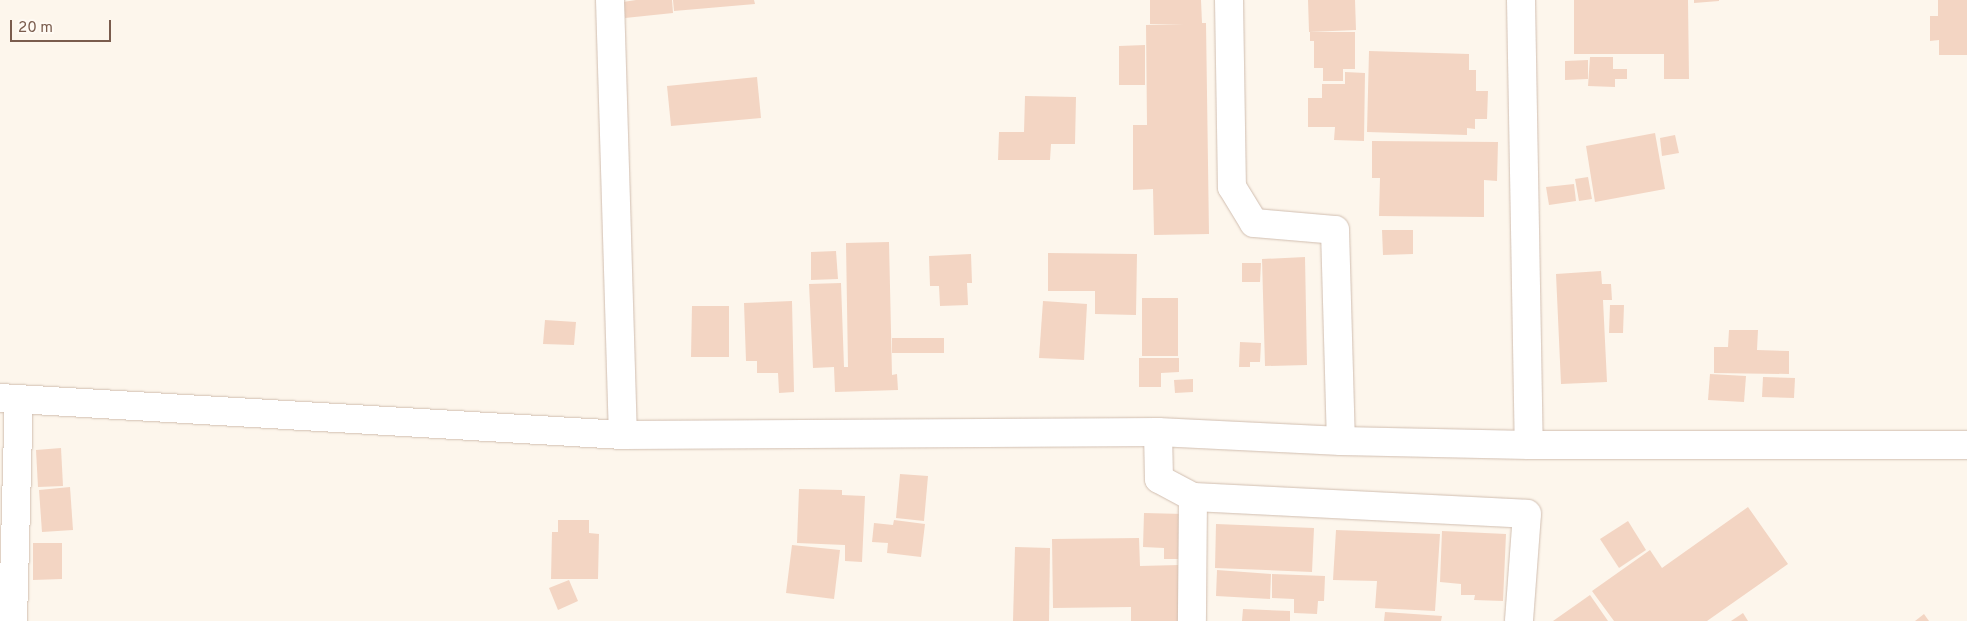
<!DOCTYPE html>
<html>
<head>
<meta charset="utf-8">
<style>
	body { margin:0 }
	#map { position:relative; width:1967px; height:621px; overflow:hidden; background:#fdf6ec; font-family:Overpass,sans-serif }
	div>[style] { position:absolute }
	.building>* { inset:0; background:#f3d5c3 }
	.roads { filter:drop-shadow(0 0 1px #d1beb0) drop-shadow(0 0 1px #d1beb0) }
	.minor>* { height:28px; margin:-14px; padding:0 14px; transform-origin:14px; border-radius:14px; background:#fff }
	.tertiary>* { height:28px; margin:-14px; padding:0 14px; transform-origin:14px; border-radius:14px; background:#fff }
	span { translate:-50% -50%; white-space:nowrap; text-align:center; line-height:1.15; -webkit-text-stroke:4.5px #fffaf3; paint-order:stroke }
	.scale { position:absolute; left:10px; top:20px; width:101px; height:22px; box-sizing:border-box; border:2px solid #7a5c4d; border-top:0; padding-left:6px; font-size:15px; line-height:18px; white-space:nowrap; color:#7a5c4d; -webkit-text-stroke:4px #fffaf3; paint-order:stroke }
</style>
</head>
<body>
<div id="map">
	<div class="building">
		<div style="clip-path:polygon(636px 0,672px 0,673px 13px,625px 18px,623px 2px)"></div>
		<div style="clip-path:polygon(673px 0,754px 0,755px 4px,674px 11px)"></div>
		<div style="clip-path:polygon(1150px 0,1201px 0,1202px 23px,1206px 23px,1209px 234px,1154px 235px,1153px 189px,1133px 190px,1133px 125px,1147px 125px,1146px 25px,1184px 24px,1150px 24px)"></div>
		<div style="clip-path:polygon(1308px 0,1355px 0,1356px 30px,1309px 32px)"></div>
		<div style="clip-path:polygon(1574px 0,1688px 0,1689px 79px,1664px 79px,1664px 54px,1574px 54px)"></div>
		<div style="clip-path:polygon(1694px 0,1719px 0,1719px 1px,1694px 3px)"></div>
		<div style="clip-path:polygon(1938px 0,1967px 0,1967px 55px,1939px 55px,1939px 40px,1930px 41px,1930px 16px,1938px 16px)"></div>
		<div style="clip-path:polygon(1310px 32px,1355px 32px,1355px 69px,1343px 69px,1343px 81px,1323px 81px,1323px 68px,1314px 68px,1314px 41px,1310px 41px)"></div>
		<div style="clip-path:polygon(1145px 45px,1145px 85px,1119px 85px,1119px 46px)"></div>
		<div style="clip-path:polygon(1369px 51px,1469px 54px,1469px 70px,1476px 70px,1476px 91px,1488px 91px,1487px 119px,1475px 119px,1475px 129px,1467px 128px,1467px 135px,1367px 132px)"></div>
		<div style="clip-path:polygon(1590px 57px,1613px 57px,1613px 69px,1627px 69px,1627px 79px,1615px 79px,1615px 87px,1588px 86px)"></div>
		<div style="clip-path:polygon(1588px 60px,1588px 79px,1565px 80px,1565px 61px)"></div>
		<div style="clip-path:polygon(1345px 72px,1365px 73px,1364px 141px,1334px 140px,1335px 127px,1308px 127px,1308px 98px,1322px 98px,1322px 84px,1345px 84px)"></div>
		<div style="clip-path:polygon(757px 77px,761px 118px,671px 126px,667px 86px)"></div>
		<div style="clip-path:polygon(1025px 96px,1076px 97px,1075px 144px,1051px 144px,1050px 160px,998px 160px,999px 132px,1024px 132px)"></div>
		<div style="clip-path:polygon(1655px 133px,1665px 189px,1595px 202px,1586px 146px)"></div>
		<div style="clip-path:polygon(1675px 135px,1679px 153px,1662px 156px,1660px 138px)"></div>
		<div style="clip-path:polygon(1372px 141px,1498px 142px,1497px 181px,1484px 180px,1484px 217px,1379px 216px,1380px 178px,1372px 178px)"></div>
		<div style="clip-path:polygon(1588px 177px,1592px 199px,1579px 201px,1575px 179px)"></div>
		<div style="clip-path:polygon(1574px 184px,1576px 201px,1549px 205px,1546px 187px)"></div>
		<div style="clip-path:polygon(1382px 230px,1413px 230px,1413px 254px,1383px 255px)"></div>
		<div style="clip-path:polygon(889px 242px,892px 375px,897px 374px,898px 390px,835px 392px,834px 367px,813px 368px,809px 284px,841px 283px,844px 367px,848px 367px,846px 243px)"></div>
		<div style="clip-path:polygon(836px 251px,838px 279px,811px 280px,811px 252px)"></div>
		<div style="clip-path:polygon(1048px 253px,1137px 254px,1136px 315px,1095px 314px,1095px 291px,1048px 291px)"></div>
		<div style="clip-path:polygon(971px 254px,972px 283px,967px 283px,968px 305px,940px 306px,939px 286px,930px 286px,929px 256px)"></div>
		<div style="clip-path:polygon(1305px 257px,1307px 365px,1265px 366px,1262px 259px)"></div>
		<div style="clip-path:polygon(1242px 263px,1261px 263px,1260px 282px,1242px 282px)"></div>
		<div style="clip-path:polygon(1601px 271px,1602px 284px,1611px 284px,1612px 300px,1603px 300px,1607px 382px,1561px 384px,1556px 274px)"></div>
		<div style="clip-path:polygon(1142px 298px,1178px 298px,1178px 356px,1142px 356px)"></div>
		<div style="clip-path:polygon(792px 301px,794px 392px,779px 393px,778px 373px,757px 373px,757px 361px,746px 361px,744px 303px)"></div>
		<div style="clip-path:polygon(1043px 301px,1087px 304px,1084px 360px,1039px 358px)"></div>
		<div style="clip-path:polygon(1610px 305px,1624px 305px,1623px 333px,1609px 333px)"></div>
		<div style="clip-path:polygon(692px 306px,729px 306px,729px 357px,691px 357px)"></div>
		<div style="clip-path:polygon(545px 320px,576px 322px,574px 345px,543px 344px)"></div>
		<div style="clip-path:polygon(1729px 330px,1758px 330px,1757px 350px,1789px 351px,1789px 374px,1714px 373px,1714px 347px,1728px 347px)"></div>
		<div style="clip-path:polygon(892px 338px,944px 338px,944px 353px,892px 353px)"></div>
		<div style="clip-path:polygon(1240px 342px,1261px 343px,1260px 362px,1250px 362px,1250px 367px,1239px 367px)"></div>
		<div style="clip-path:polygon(1139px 358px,1179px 358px,1179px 372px,1161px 373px,1161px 387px,1139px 387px)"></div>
		<div style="clip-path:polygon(1710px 374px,1746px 376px,1744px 402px,1708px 400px)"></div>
		<div style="clip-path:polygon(1763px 377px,1795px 378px,1794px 398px,1762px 397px)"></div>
		<div style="clip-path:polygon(1193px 379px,1193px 392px,1175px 393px,1174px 380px)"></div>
		<div style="clip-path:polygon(61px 448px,63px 486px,38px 487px,36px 450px)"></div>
		<div style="clip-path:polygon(900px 474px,928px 476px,924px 521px,896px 518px)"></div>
		<div style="clip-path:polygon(70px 487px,73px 530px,42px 532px,39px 490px)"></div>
		<div style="clip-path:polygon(799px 489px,842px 490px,842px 495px,865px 496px,862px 562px,845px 561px,845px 545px,797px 543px)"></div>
		<div style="clip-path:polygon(1748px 507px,1788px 564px,1707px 621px,1614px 621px,1592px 591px,1650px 550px,1662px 568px)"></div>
		<div style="clip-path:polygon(1144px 513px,1184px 514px,1179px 559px,1164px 559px,1164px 548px,1143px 547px)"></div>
		<div style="clip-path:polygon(558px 520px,589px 520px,589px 533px,599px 534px,598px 579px,551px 579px,552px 532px,558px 532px)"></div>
		<div style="clip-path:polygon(894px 520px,925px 524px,921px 557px,887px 553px,888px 543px,872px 542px,874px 523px,893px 525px)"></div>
		<div style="clip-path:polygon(1628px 521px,1646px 550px,1619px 568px,1600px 539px)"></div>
		<div style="clip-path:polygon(1216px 524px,1314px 528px,1312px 572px,1215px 568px)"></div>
		<div style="clip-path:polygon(1336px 530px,1440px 534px,1435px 611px,1375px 608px,1377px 581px,1333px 580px)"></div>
		<div style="clip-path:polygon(1442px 531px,1506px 534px,1503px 601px,1474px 600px,1475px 595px,1461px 595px,1461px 584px,1440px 582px)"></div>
		<div style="clip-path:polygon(1139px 538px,1140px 566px,1179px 565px,1179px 621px,1131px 621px,1131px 607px,1053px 608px,1052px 539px)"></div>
		<div style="clip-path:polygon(33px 543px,62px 543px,62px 579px,33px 580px)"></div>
		<div style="clip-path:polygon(792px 545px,840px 550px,834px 599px,786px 593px)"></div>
		<div style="clip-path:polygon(1015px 547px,1050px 548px,1049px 621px,1013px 621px)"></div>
		<div style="clip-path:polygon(1217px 570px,1271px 574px,1270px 599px,1216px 596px)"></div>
		<div style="clip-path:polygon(1272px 574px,1325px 576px,1324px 601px,1318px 601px,1317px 614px,1294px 613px,1294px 599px,1272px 598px)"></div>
		<div style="clip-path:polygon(569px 580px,578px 601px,558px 610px,549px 588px)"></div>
		<div style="clip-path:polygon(1590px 595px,1608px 621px,1553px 621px)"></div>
		<div style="clip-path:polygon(1243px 609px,1290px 611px,1290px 621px,1242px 621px)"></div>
		<div style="clip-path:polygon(1385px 612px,1442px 616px,1441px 621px,1384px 621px)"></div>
		<div style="clip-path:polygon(1743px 613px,1748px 621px,1731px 621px)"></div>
		<div style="clip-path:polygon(1924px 614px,1929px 621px,1915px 621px)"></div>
	</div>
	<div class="roads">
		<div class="minor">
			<div style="left:610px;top:0;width:435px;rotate:88.3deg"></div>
			<div style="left:1229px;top:0;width:187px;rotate:89.1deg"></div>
			<div style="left:1232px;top:187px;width:42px;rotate:58.6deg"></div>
			<div style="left:1254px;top:223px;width:81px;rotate:4.9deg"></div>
			<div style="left:1335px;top:230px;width:211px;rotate:88.4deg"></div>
			<div style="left:1521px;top:0;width:445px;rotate:89deg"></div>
			<div style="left:1158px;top:432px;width:47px;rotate:88.8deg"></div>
			<div style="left:1159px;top:479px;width:38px;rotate:28deg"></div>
			<div style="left:1193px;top:497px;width:124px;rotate:90.5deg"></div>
			<div style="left:1193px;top:497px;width:334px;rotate:2.9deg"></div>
			<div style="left:1527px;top:514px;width:107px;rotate:94.3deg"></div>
			<div style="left:13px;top:621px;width:222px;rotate:-88.5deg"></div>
		</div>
		<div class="tertiary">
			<div style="left:0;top:398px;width:624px;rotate:3.4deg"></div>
			<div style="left:623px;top:435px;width:535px;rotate:-0.32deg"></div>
			<div style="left:1158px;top:432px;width:183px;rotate:2.8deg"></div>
			<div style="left:1341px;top:441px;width:188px;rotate:1.2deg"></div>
			<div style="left:1529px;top:445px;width:438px"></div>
		</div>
	</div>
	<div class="scale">20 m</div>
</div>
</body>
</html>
